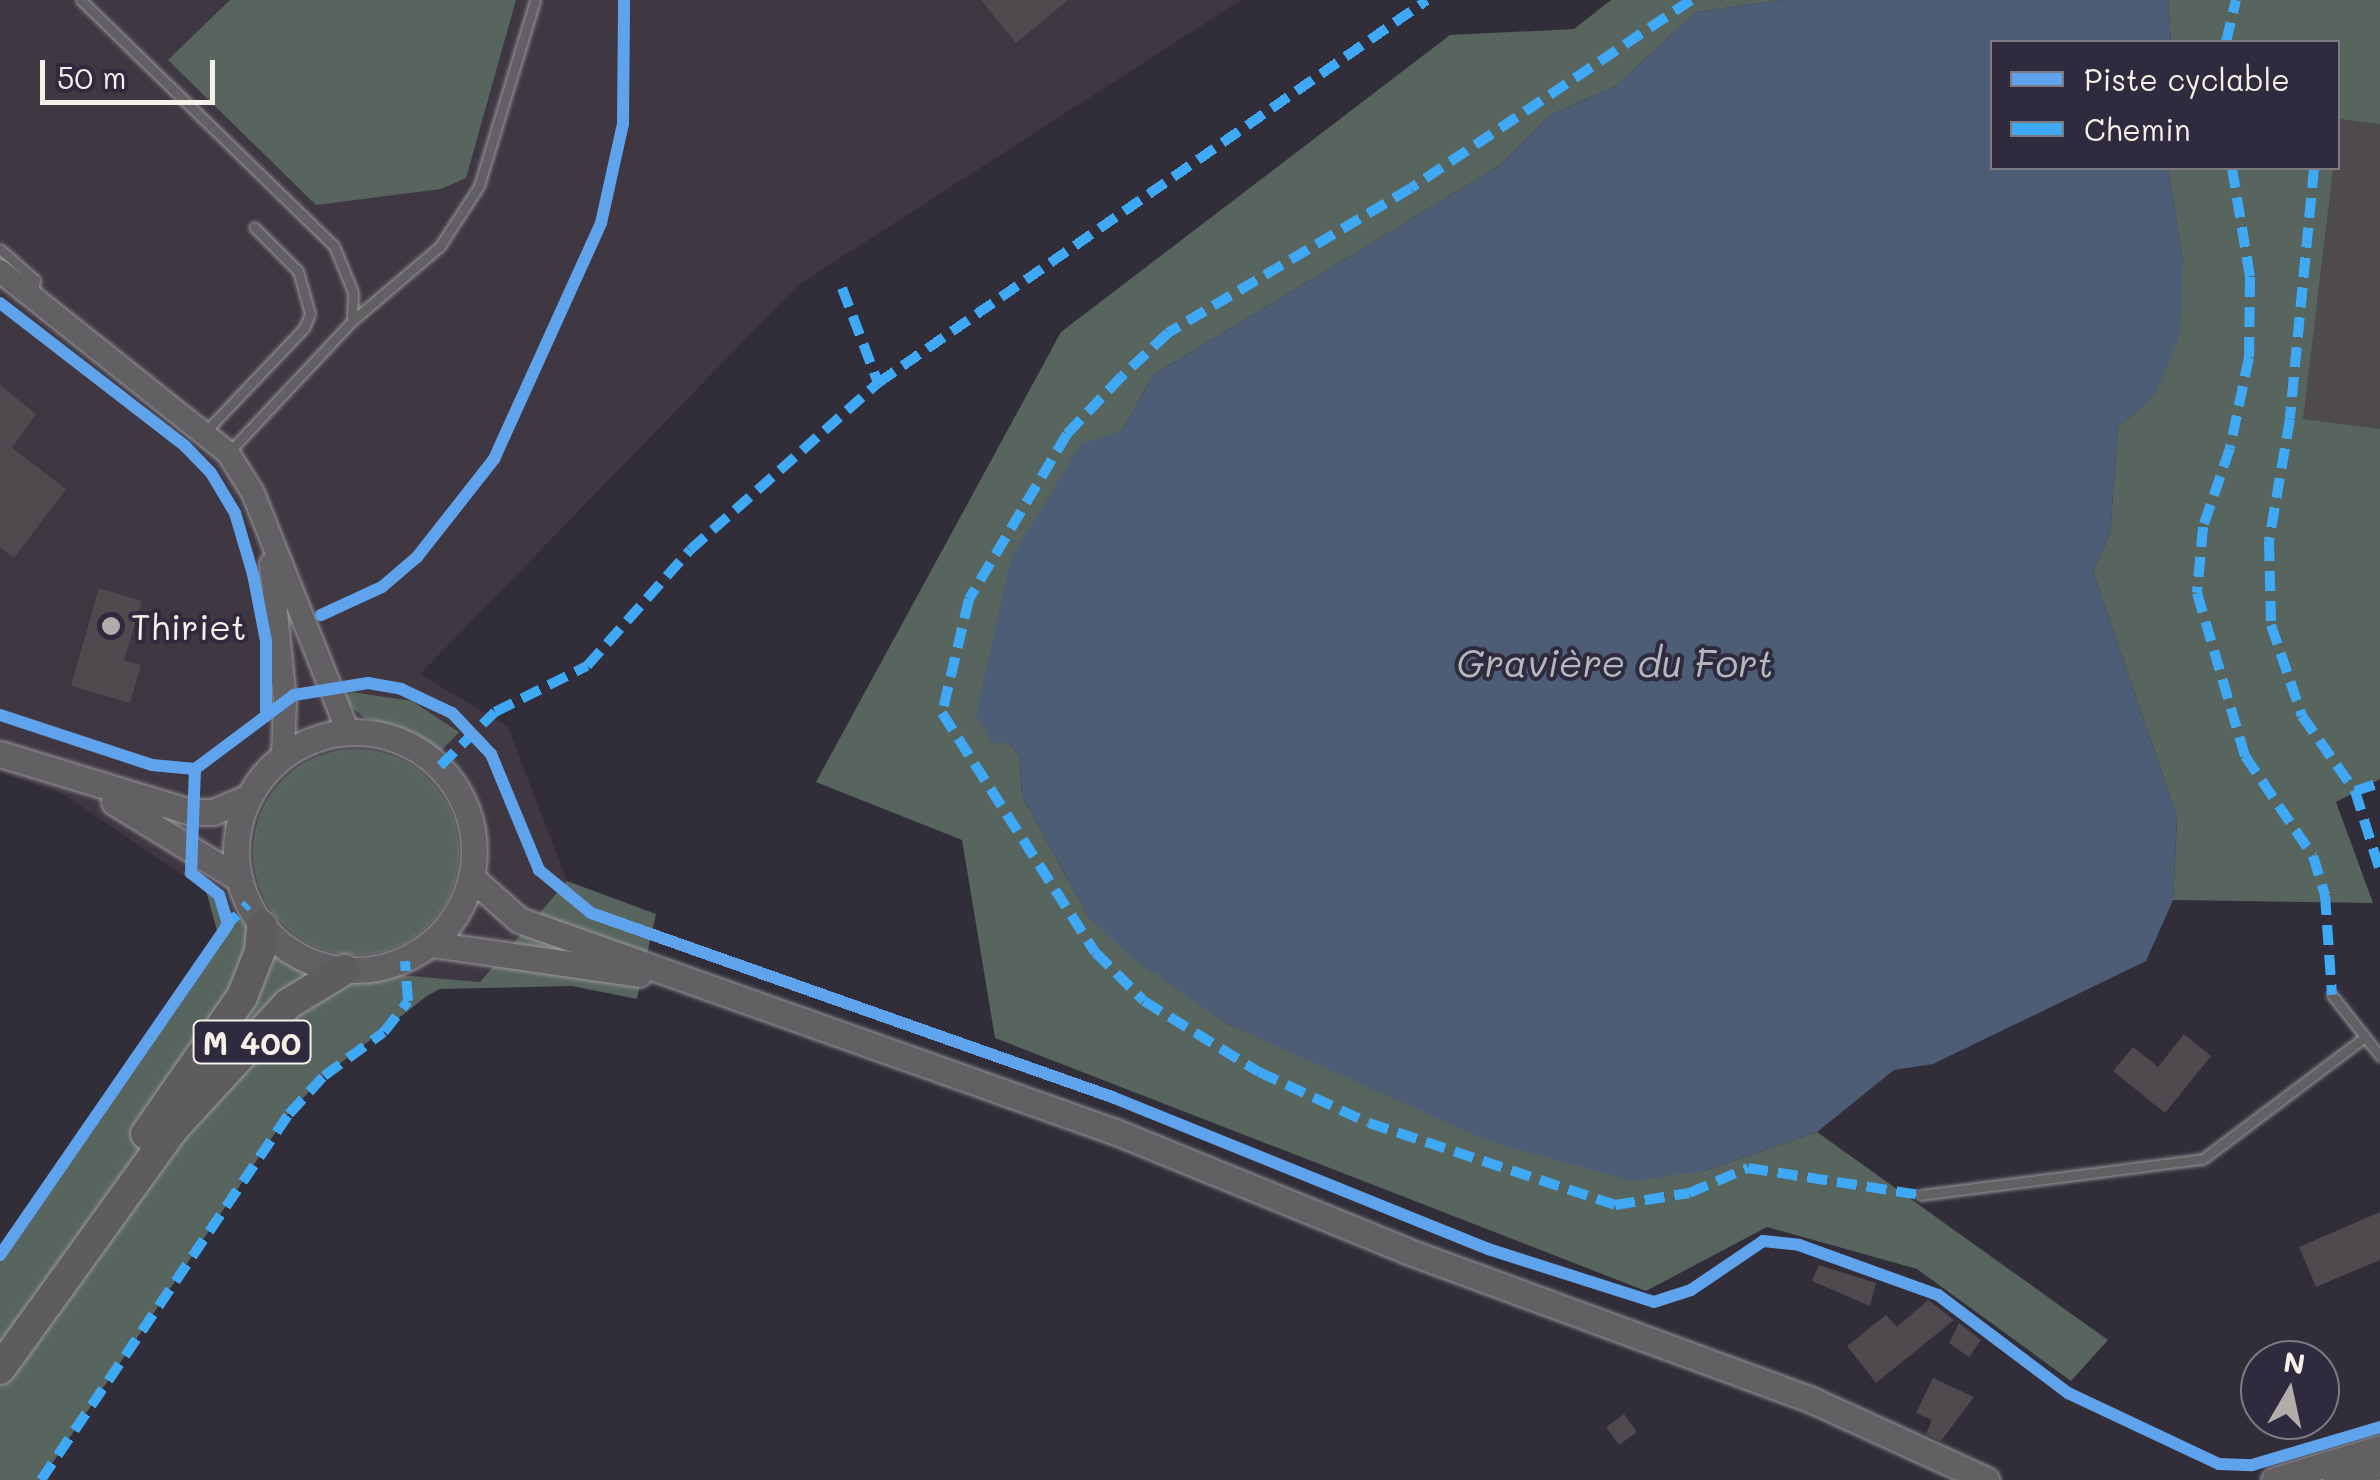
<!DOCTYPE html>
<html>
<head>
<meta charset="utf-8">
<style>
	body { margin:0 }
	#map { position:relative; width:2380px; height:1480px; overflow:hidden; background:#312e39; font-family:Mali,sans-serif }
	div>[style] { position:absolute }
	.built>* { inset:0; background:#3f3843 }
	.green>* { inset:0; background:#58645e }
	.round { border-radius:50% }
	.water>* { inset:0; background:#4d5d75 }
	.building>* { inset:0; background:#4e4a4e }
	.roads { filter:drop-shadow(0 0 2px #9a989b) drop-shadow(0 0 2px #9a989b) }
	.service>* { height:9px; margin:-4.5px; padding:0 4.5px; transform-origin:4.5px; border-radius:4.5px; background:#626063 }
	.tertiary>* { height:22px; margin:-11px; padding:0 11px; transform-origin:11px; border-radius:11px; background:#626063 }
	.secondary>* { height:25px; margin:-12.5px; padding:0 12.5px; transform-origin:12.5px; border-radius:12.5px; background:#626063 }
	.secondary>.ring { margin:-12.5px; padding:0; box-sizing:content-box; background:none; border:25px solid #626063; border-radius:50% }
	.trunk>* { height:30px; margin:-15px; padding:0 15px; transform-origin:15px; border-radius:15px; background:#5f5c5f }
	.quiet>* { height:10px; margin-top:-5px; transform-origin:0; background:repeating-linear-gradient(90deg,#3fa9f5 0 20px,transparent 0 30px) }
	.cycleway>* { height:12px; margin:-6px; padding:0 6px; transform-origin:6px; border-radius:6px; background:#60a3ed }
	.dots>* { width:28px; height:28px; translate:-50% -50%; box-sizing:border-box; border:5px solid #2f2a3d; border-radius:50% }
	span { translate:-50% -50%; white-space:nowrap; text-align:center; line-height:1.15; -webkit-text-stroke:8px #2f2a3d; paint-order:stroke }
	.shield-label span { padding:2px 8px; background:#2f2a3d; border:2px solid; border-radius:8px; -webkit-text-stroke-width:0 }
	.shield-label { font-size:32px; color:#f4f1e8; font-weight:700 }
	.poi-label { font-size:35px; color:#f4f1e8 }
	.left { translate:0 -50%; text-align:left }
	.water-label { font-size:38px; color:#b2b8bc; font-style:italic }
	.legend { position:absolute; left:1990px; top:40px; width:350px; height:130px; box-sizing:border-box; background:#2f2a3d; border:2px solid #7e7a81; margin:0; padding:12px 18px; list-style:none; font-size:30px; color:#f4f1e8 }
	.legend li { display:flex; align-items:center; gap:20px; height:50px }
	.legend b { width:50px; border:2px solid #7e7a81 }
	.north { position:absolute; left:2240px; top:1340px; width:100px; height:100px; box-sizing:border-box; background:#2f2a3d; border:2px solid #7e7a81; border-radius:50%; rotate:9deg; font-size:28px; font-weight:700; line-height:40px; text-align:center; color:#f4f1e8 }
	.north::after { content:''; display:block; margin:auto; width:35px; height:45px; background:#b0adab; clip-path:polygon(50% 0,100% 100%,50% 72%,0 100%) }
	.scale { position:absolute; left:40px; top:60px; width:175px; height:45px; box-sizing:border-box; border:5px solid #f4f1e8; border-top:0; padding-left:12px; font-size:30px; line-height:35px; white-space:nowrap; color:#f4f1e8; -webkit-text-stroke:8px #2f2a3d; paint-order:stroke }
</style>
</head>
<body>
<div id="map">
	<div class="built">
		<div style="clip-path:polygon(0 0,1241px 0,798px 285px,420px 674px,508px 727px,567px 881px,480px 982px,298px 966px,206px 891px,62px 793px,0 772px)"></div>
	</div>
	<div class="green">
		<div style="clip-path:polygon(230px 0,516px 0,466px 178px,441px 189px,316px 205px,168px 60px)"></div>
		<div style="clip-path:polygon(1611px 0,1782px 0,1696px 12px,1616px 86px,1550px 115px,1499px 166px,1153px 375px,1122px 431px,1008px 743px,1019px 755px,1022px 796px,1090px 919px,1225px 1023px,1351px 1077px,1704px 1171px,1817px 1132px,2108px 1340px,2071px 1381px,1917px 1269px,1767px 1227px,1646px 1291px,995px 1038px,962px 840px,816px 782px,1061px 332px,1450px 35px,1574px 29px)"></div>
		<div style="clip-path:polygon(2168px 0,2380px 0,2380px 779px,2336px 802px,2373px 903px,2173px 900px,2177px 817px,2093px 571px,2110px 534px,2118px 427px,2155px 395px,2183px 262px,2168px 168px,2338px 168px,2338px 42px,2171px 42px)"></div>
		<div style="clip-path:polygon(351px 692px,412px 701px,459px 732px,441px 751px,402px 728px,363px 717px,349px 705px,345px 696px)"></div>
		<div class="round" style="left:253px;top:749px;width:206px;height:206px"></div>
		<div style="clip-path:polygon(567px 881px,656px 914px,637px 999px,572px 986px,440px 989px,427px 996px,324px 1076px,288px 1114px,41px 1480px,0 1480px,0 1255px,179px 1004px,218px 934px,206px 891px,298px 966px,480px 982px)"></div>
	</div>
	<div class="water">
		<div style="clip-path:polygon(1782px 0,2168px 0,2171px 42px,1992px 42px,1992px 168px,2168px 168px,2183px 262px,2180px 335px,2155px 395px,2118px 427px,2110px 534px,2093px 571px,2177px 817px,2173px 900px,2146px 961px,1933px 1064px,1894px 1070px,1817px 1132px,1704px 1171px,1632px 1181px,1488px 1141px,1225px 1023px,1132px 958px,1090px 919px,1022px 796px,1019px 755px,1008px 743px,992px 743px,976px 715px,1011px 558px,1081px 444px,1122px 431px,1153px 375px,1499px 166px,1550px 115px,1616px 86px,1696px 12px)"></div>
	</div>
	<div class="building">
		<div style="clip-path:polygon(981px 0,1068px 0,1016px 43px)"></div>
		<div style="clip-path:polygon(2339px 119px,2380px 124px,2380px 429px,2303px 419px)"></div>
		<div style="clip-path:polygon(0 385px,36px 414px,12px 448px,66px 489px,14px 558px,0 547px)"></div>
		<div style="clip-path:polygon(99px 588px,142px 601px,124px 660px,141px 665px,130px 703px,71px 686px)"></div>
		<div style="clip-path:polygon(2184px 1034px,2211px 1056px,2165px 1113px,2113px 1071px,2133px 1047px,2158px 1067px)"></div>
		<div style="clip-path:polygon(2380px 1212px,2380px 1260px,2316px 1287px,2299px 1247px)"></div>
		<div style="clip-path:polygon(1819px 1265px,1876px 1283px,1870px 1306px,1812px 1281px)"></div>
		<div style="clip-path:polygon(1928px 1300px,1954px 1320px,1876px 1383px,1847px 1346px,1886px 1315px,1897px 1327px)"></div>
		<div style="clip-path:polygon(1959px 1323px,1981px 1340px,1969px 1357px,1949px 1343px)"></div>
		<div style="clip-path:polygon(1933px 1378px,1974px 1397px,1941px 1441px,1926px 1434px,1932px 1420px,1916px 1413px)"></div>
		<div style="clip-path:polygon(1624px 1414px,1637px 1432px,1619px 1445px,1606px 1427px)"></div>
	</div>
	<div class="roads">
		<div class="service">
			<div style="left:81px;top:0;width:353px;rotate:44.2deg"></div>
			<div style="left:334px;top:246px;width:50px;rotate:67.6deg"></div>
			<div style="left:353px;top:292px;width:29px;rotate:92deg"></div>
			<div style="left:0;top:249px;width:47px;rotate:41.5deg"></div>
			<div style="left:35px;top:280px;width:13px;rotate:99deg"></div>
			<div style="left:206px;top:431px;width:142px;rotate:-46.4deg"></div>
			<div style="left:304px;top:328px;width:15px;rotate:-67deg"></div>
			<div style="left:310px;top:314px;width:45px;rotate:-105.6deg"></div>
			<div style="left:298px;top:271px;width:62px;rotate:-135deg"></div>
			<div style="left:230px;top:451px;width:178px;rotate:-46.8deg"></div>
			<div style="left:352px;top:321px;width:116px;rotate:-40.4deg"></div>
			<div style="left:440px;top:246px;width:72px;rotate:-57deg"></div>
			<div style="left:479px;top:186px;width:194px;rotate:-73.2deg"></div>
			<div style="left:2332px;top:995px;width:78px;rotate:51.8deg"></div>
			<div style="left:1921px;top:1195px;width:284px;rotate:-7.3deg"></div>
			<div style="left:2203px;top:1159px;width:203px;rotate:-37deg"></div>
		</div>
		<div class="tertiary">
			<div style="left:0;top:271px;width:292px;rotate:38.6deg"></div>
			<div style="left:228px;top:453px;width:47px;rotate:58deg"></div>
			<div style="left:253px;top:493px;width:257px;rotate:68.3deg"></div>
			<div style="left:271px;top:564px;width:137px;rotate:84.1deg"></div>
			<div style="left:285px;top:700px;width:56px;rotate:92deg"></div>
		</div>
		<div class="secondary">
			<div class="ring" style="left:236px;top:732px;width:213px;height:213px"></div>
			<div style="left:0;top:754px;width:200px;rotate:16.9deg"></div>
			<div style="left:191px;top:812px;width:22px"></div>
			<div style="left:213px;top:812px;width:38px;rotate:-23deg"></div>
			<div style="left:114px;top:802px;width:145px;rotate:31.5deg"></div>
			<div style="left:472px;top:878px;width:63px;rotate:41.8deg"></div>
			<div style="left:519px;top:920px;width:634px;rotate:19.55deg"></div>
			<div style="left:1116px;top:1132px;width:314px;rotate:22.2deg"></div>
			<div style="left:1407px;top:1251px;width:432px;rotate:20.2deg"></div>
			<div style="left:1812px;top:1400px;width:192px;rotate:24.6deg"></div>
			<div style="left:431px;top:944px;width:210px;rotate:8.2deg"></div>
			<div style="left:2335px;top:1475px;width:46px;rotate:-11.3deg"></div>
			<div style="left:2274px;top:1480px;width:111px;rotate:-16.8deg"></div>
		</div>
		<div class="trunk">
			<div style="left:146px;top:1134px;width:167px;rotate:-55deg"></div>
			<div style="left:242px;top:997px;width:49px;rotate:-68.6deg"></div>
			<div style="left:260px;top:951px;width:25px;rotate:-85deg"></div>
			<div style="left:0;top:1369px;width:296px;rotate:-54.2deg"></div>
			<div style="left:173px;top:1129px;width:170px;rotate:-47.4deg"></div>
			<div style="left:288px;top:1004px;width:66px;rotate:-31.3deg"></div>
		</div>
	</div>
	<div class="quiet">
		<div style="left:1691px;top:0;width:337px;rotate:146.1deg"></div>
		<div style="left:1411px;top:188px;width:283px;rotate:149.2deg"></div>
		<div style="left:1168px;top:333px;width:63px;rotate:136.9deg"></div>
		<div style="left:1122px;top:376px;width:80px;rotate:133.5deg"></div>
		<div style="left:1067px;top:434px;width:192px;rotate:120.7deg"></div>
		<div style="left:969px;top:599px;width:117px;rotate:103.3deg"></div>
		<div style="left:942px;top:713px;width:284px;rotate:57.4deg"></div>
		<div style="left:1095px;top:952px;width:69px;rotate:45deg"></div>
		<div style="left:1144px;top:1001px;width:135px;rotate:31.7deg"></div>
		<div style="left:1259px;top:1072px;width:121px;rotate:24.9deg"></div>
		<div style="left:1369px;top:1123px;width:259px;rotate:18.4deg"></div>
		<div style="left:1615px;top:1205px;width:75px;rotate:-9.2deg"></div>
		<div style="left:1689px;top:1193px;width:64px;rotate:-23deg"></div>
		<div style="left:1748px;top:1168px;width:175px;rotate:8.9deg"></div>
		<div style="left:2226px;top:42px;width:43px;rotate:-76.6deg"></div>
		<div style="left:2232px;top:168px;width:110px;rotate:80.6deg"></div>
		<div style="left:2250px;top:277px;width:80px;rotate:90.7deg"></div>
		<div style="left:2249px;top:357px;width:93px;rotate:101.8deg"></div>
		<div style="left:2230px;top:448px;width:83px;rotate:108.9deg"></div>
		<div style="left:2203px;top:527px;width:66px;rotate:95.2deg"></div>
		<div style="left:2197px;top:593px;width:170px;rotate:73.6deg"></div>
		<div style="left:2245px;top:756px;width:121px;rotate:55.8deg"></div>
		<div style="left:2313px;top:856px;width:41px;rotate:72.9deg"></div>
		<div style="left:2325px;top:895px;width:100px;rotate:86deg"></div>
		<div style="left:2314px;top:168px;width:252px;rotate:95.5deg"></div>
		<div style="left:2290px;top:419px;width:124px;rotate:99.8deg"></div>
		<div style="left:2269px;top:541px;width:84px;rotate:88.6deg"></div>
		<div style="left:2271px;top:625px;width:96px;rotate:71.2deg"></div>
		<div style="left:2302px;top:716px;width:92px;rotate:54.8deg"></div>
		<div style="left:2355px;top:791px;width:84px;rotate:72.6deg"></div>
		<div style="left:842px;top:288px;width:102px;rotate:69.2deg"></div>
		<div style="left:440px;top:766px;width:77px;rotate:-44.5deg"></div>
		<div style="left:495px;top:712px;width:103px;rotate:-26.6deg"></div>
		<div style="left:587px;top:666px;width:155px;rotate:-48.4deg"></div>
		<div style="left:690px;top:550px;width:251px;rotate:-41.6deg"></div>
		<div style="left:878px;top:383px;width:669px;rotate:-34.9deg"></div>
		<div style="left:2355px;top:791px;width:26px;rotate:-18deg"></div>
		<div style="left:223px;top:929px;width:35px;rotate:-45deg"></div>
		<div style="left:41px;top:1480px;width:442px;rotate:-55.9deg"></div>
		<div style="left:289px;top:1114px;width:52px;rotate:-47.4deg"></div>
		<div style="left:324px;top:1076px;width:74px;rotate:-36.3deg"></div>
		<div style="left:384px;top:1032px;width:39px;rotate:-52deg"></div>
		<div style="left:408px;top:1001px;width:40px;rotate:-94.3deg"></div>
	</div>
	<div class="cycleway">
		<div style="left:0;top:303px;width:234px;rotate:37.7deg"></div>
		<div style="left:185px;top:446px;width:37px;rotate:46deg"></div>
		<div style="left:211px;top:473px;width:47px;rotate:59deg"></div>
		<div style="left:235px;top:513px;width:64px;rotate:73.6deg"></div>
		<div style="left:253px;top:574px;width:68px;rotate:79deg"></div>
		<div style="left:266px;top:641px;width:70px;rotate:90deg"></div>
		<div style="left:321px;top:615px;width:67px;rotate:-24.7deg"></div>
		<div style="left:382px;top:587px;width:46px;rotate:-40.6deg"></div>
		<div style="left:417px;top:557px;width:125px;rotate:-51.8deg"></div>
		<div style="left:494px;top:459px;width:259px;rotate:-65.6deg"></div>
		<div style="left:601px;top:223px;width:101px;rotate:-77.5deg"></div>
		<div style="left:623px;top:124px;width:124px;rotate:-89.5deg"></div>
		<div style="left:0;top:715px;width:160px;rotate:18.2deg"></div>
		<div style="left:152px;top:765px;width:43px;rotate:5.3deg"></div>
		<div style="left:195px;top:769px;width:124px;rotate:-36.8deg"></div>
		<div style="left:294px;top:695px;width:75px;rotate:-9.2deg"></div>
		<div style="left:368px;top:683px;width:34px;rotate:10deg"></div>
		<div style="left:401px;top:689px;width:56px;rotate:25.2deg"></div>
		<div style="left:452px;top:713px;width:57px;rotate:46.4deg"></div>
		<div style="left:491px;top:754px;width:126px;rotate:67.5deg"></div>
		<div style="left:539px;top:870px;width:67px;rotate:39.6deg"></div>
		<div style="left:591px;top:913px;width:553px;rotate:19.45deg"></div>
		<div style="left:1112px;top:1097px;width:406px;rotate:22deg"></div>
		<div style="left:1488px;top:1249px;width:174px;rotate:17.7deg"></div>
		<div style="left:1654px;top:1302px;width:39px;rotate:-18deg"></div>
		<div style="left:1691px;top:1290px;width:87px;rotate:-34.2deg"></div>
		<div style="left:1763px;top:1241px;width:36px;rotate:6deg"></div>
		<div style="left:1799px;top:1245px;width:148px;rotate:19.8deg"></div>
		<div style="left:1938px;top:1295px;width:163px;rotate:37deg"></div>
		<div style="left:2068px;top:1393px;width:167px;rotate:25.2deg"></div>
		<div style="left:2219px;top:1464px;width:33px;rotate:2deg"></div>
		<div style="left:2252px;top:1465px;width:134px;rotate:-16.5deg"></div>
		<div style="left:0;top:1255px;width:402px;rotate:-55.4deg"></div>
		<div style="left:228px;top:924px;width:30px;rotate:-107deg"></div>
		<div style="left:219px;top:895px;width:36px;rotate:-142deg"></div>
		<div style="left:191px;top:873px;width:104px;rotate:-87.8deg"></div>
	</div>
	<div class="dots">
		<div style="left:111px;top:626px;background:#b0adab"></div>
	</div>
	<div class="shield-label">
		<span style="left:252px;top:1042px">M 400</span>
	</div>
	<div class="poi-label">
		<span class="left" style="left:131px;top:626px">Thiriet</span>
	</div>
	<div class="water-label">
		<span style="left:1615px;top:663px">Gravière du Fort</span>
	</div>
	<ul class="legend">
	<li><b style="height:12px;background:#60a3ed"></b>Piste cyclable</li>
	<li><b style="height:12px;background:#3fa9f5"></b>Chemin</li>
	</ul>
	<div class="north">N</div>
	<div class="scale">50 m</div>
</div>
</body>
</html>
